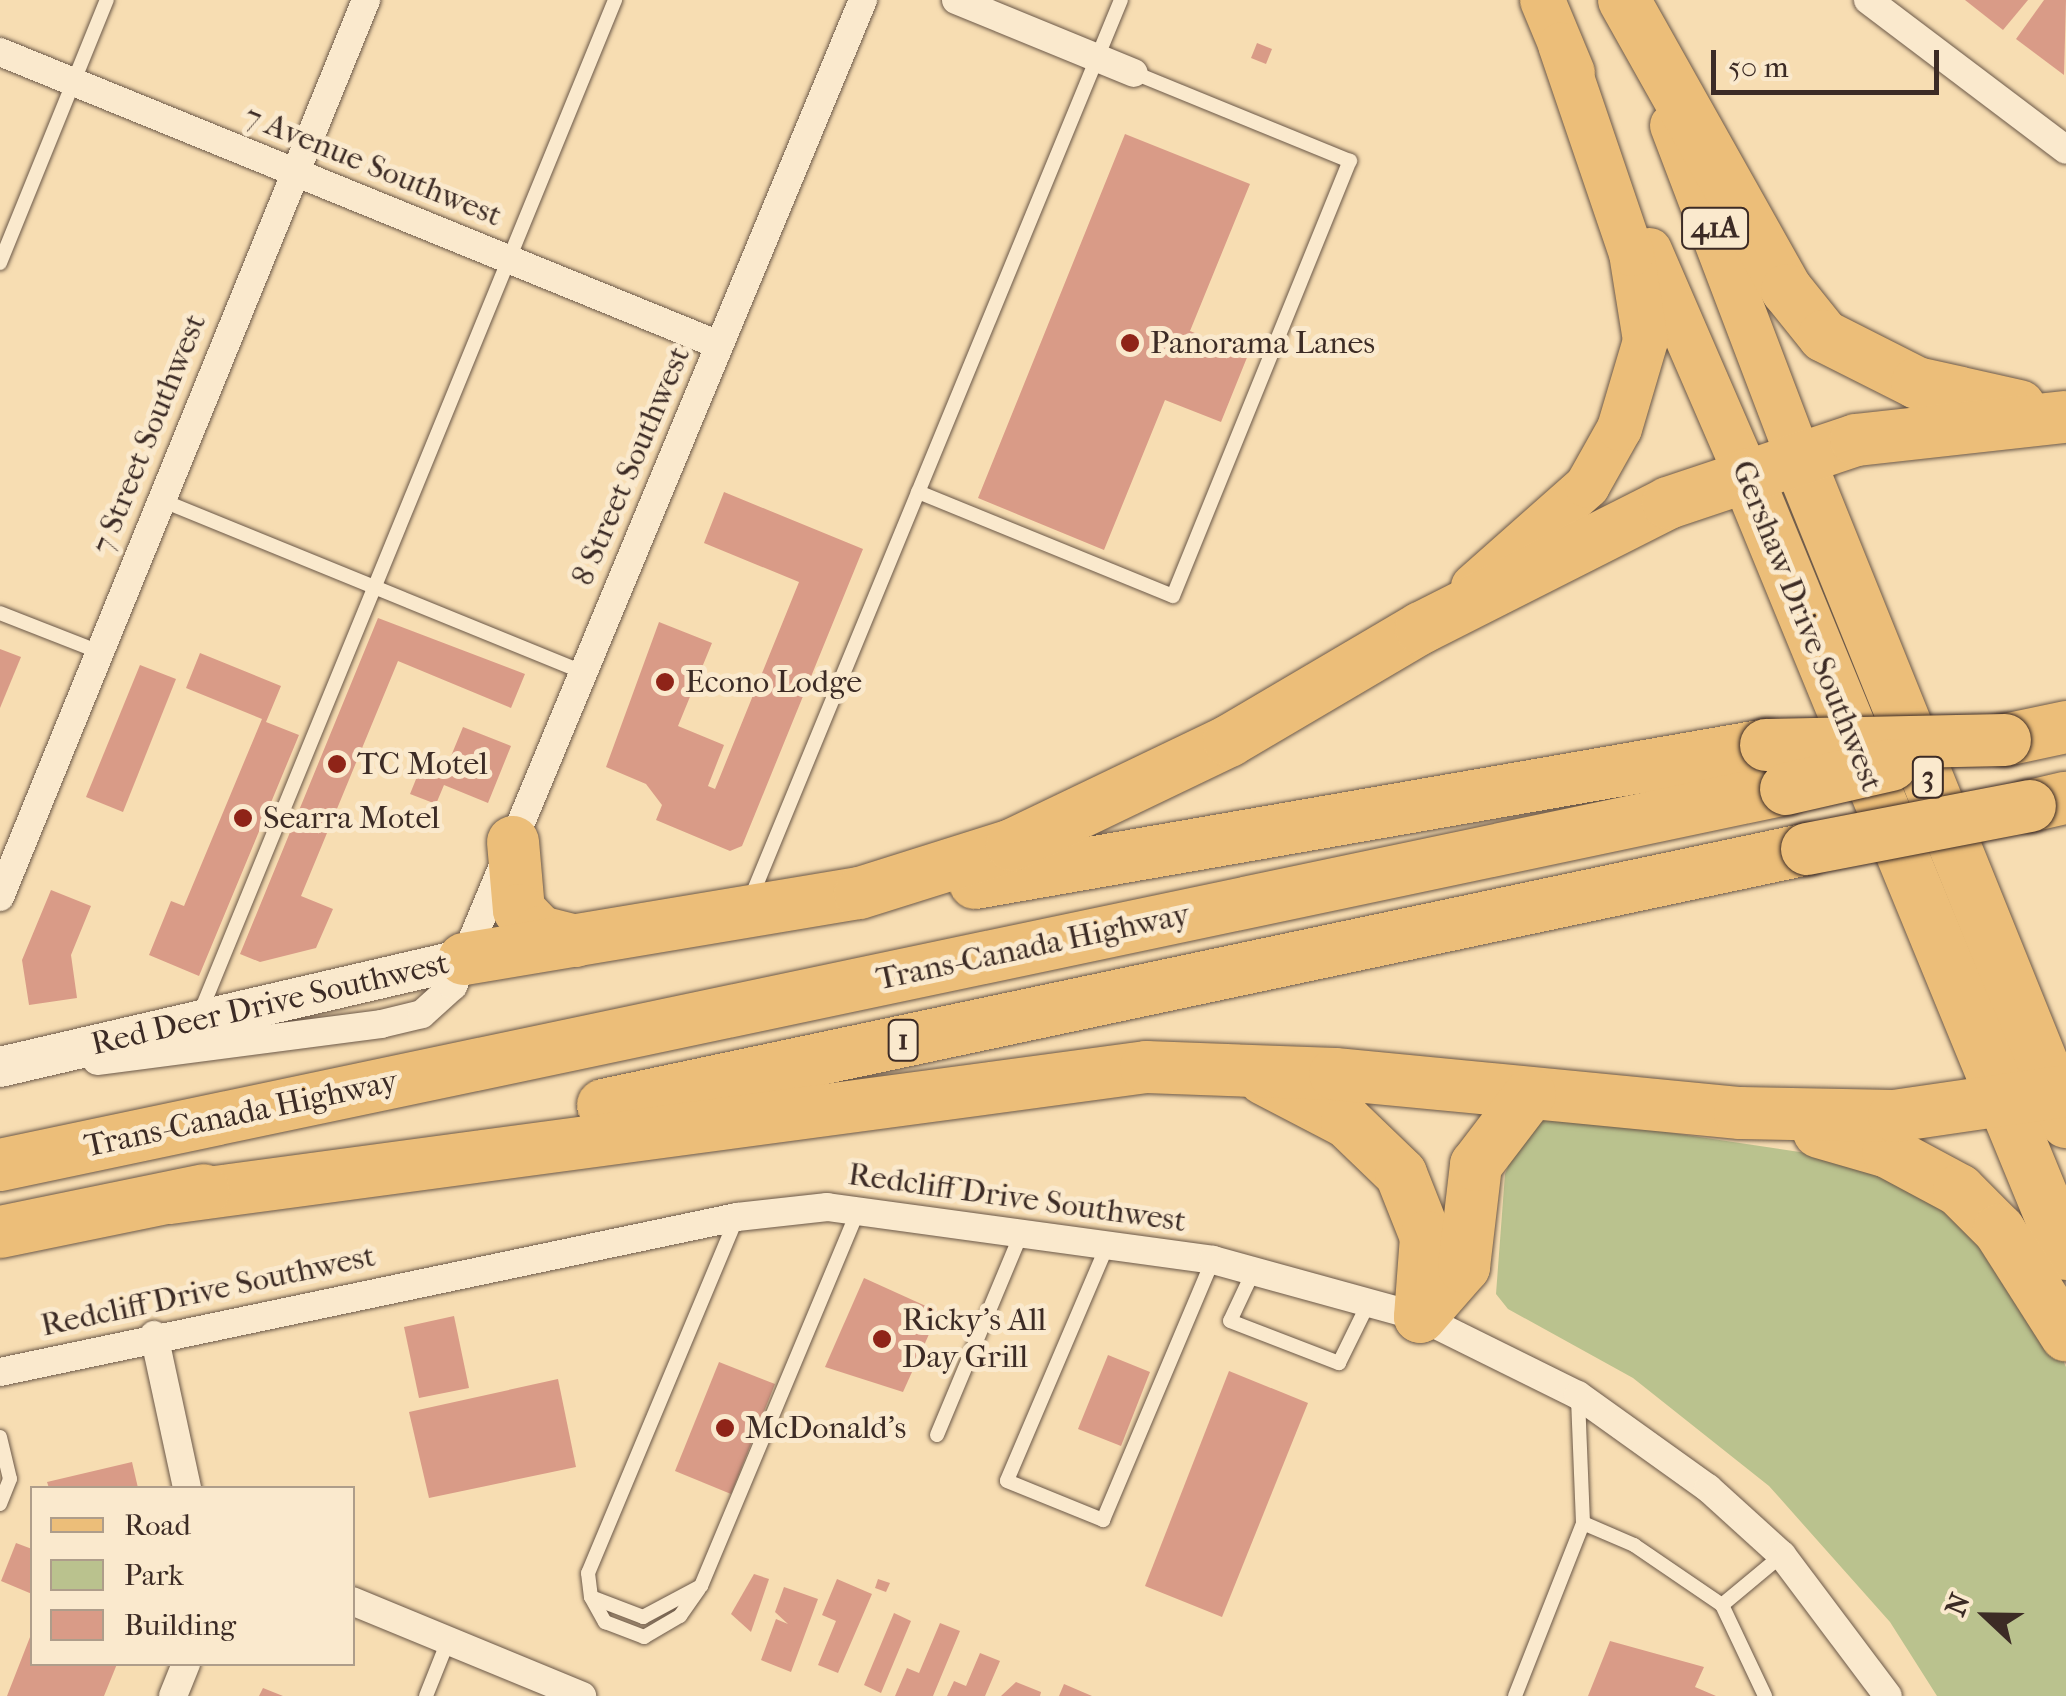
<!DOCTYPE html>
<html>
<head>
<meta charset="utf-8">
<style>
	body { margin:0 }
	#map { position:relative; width:2066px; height:1696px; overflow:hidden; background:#f7ddb2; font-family:"IM FELL French Canon",serif }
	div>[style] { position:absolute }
	.green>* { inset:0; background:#bac28e }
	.building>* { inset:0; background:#d99b87 }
	.roads { filter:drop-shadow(0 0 2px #6b5848) drop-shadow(0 0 2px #6b5848) }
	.lane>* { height:14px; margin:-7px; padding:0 7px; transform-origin:7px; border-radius:7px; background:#fae9cd }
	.street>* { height:28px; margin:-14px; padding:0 14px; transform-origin:14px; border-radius:14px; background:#fae9cd }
	.secondary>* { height:40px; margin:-20px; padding:0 20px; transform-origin:20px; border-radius:20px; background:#fae9cd }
	.primary>* { height:45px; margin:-22.5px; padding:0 22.5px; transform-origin:22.5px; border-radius:22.5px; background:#ecbe79 }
	.highway>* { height:52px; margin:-26px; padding:0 26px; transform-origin:26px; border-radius:26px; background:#ecbe79 }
	.bridges { filter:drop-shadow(0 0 2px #3c2b25) drop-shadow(0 0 2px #3c2b25) }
	.highway-bridge>* { height:52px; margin:-26px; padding:0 26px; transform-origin:26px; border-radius:26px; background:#ecbe79 }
	.dots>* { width:28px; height:28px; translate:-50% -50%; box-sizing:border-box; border:5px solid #fae9cd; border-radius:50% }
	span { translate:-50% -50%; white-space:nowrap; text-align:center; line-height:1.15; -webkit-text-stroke:10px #fae9cd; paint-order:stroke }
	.shield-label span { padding:2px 8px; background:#fae9cd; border:2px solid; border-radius:8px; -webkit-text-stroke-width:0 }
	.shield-label { font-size:30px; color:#3c2b25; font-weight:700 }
	.street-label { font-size:32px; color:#3c2b25 }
	.poi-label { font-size:32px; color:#3c2b25 }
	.left { translate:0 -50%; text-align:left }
	.legend { position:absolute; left:30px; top:1486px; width:325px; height:180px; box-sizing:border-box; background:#fae9cd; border:2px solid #ae9d8a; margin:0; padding:12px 18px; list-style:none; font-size:30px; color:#3c2b25 }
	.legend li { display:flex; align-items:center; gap:20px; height:50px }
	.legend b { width:50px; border:2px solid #ae9d8a }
	.north { position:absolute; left:1936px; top:1566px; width:100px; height:100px; -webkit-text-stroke:8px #fae9cd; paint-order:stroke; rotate:292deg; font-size:28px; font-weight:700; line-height:40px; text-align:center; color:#3c2b25 }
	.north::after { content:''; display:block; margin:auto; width:35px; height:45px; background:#3c2b25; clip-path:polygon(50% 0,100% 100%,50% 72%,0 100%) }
	.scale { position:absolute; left:1711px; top:50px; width:228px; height:45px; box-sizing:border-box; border:5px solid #3c2b25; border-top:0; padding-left:12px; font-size:30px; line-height:35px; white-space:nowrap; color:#3c2b25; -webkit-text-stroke:8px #fae9cd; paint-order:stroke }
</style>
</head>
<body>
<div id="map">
	<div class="green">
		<div style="clip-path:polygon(1552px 1115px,1913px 1169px,2022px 1274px,2066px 1367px,2066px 1696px,1937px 1696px,1890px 1622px,1769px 1486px,1633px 1378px,1508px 1309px,1496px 1294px,1505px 1174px,1520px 1137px)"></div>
	</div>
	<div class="building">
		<div style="clip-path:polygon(1965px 0,2028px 0,2003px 30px)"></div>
		<div style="clip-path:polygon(2044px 0,2066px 0,2064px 75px,2016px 39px)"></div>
		<div style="clip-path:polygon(1257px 43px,1272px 49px,1266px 64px,1251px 58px)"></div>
		<div style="clip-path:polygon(1125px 134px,1250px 184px,1190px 331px,1248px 355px,1221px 422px,1165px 400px,1104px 550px,978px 498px)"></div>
		<div style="clip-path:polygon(724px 492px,863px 549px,742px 846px,730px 851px,656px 820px,662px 805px,646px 784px,606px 767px,659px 622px,712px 643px,678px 726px,724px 745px,708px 786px,715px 789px,799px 582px,704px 543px)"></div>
		<div style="clip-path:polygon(378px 618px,525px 674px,511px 708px,398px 661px,301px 896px,333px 909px,316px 948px,260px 962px,240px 954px)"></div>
		<div style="clip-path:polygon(0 649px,21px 657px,0 708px)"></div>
		<div style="clip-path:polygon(200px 653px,281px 686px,266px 722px,299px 735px,199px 976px,149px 955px,171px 901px,184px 906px,262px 719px,186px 688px)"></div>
		<div style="clip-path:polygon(140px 665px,176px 679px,123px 812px,86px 797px)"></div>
		<div style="clip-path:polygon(463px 727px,511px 746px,488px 803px,444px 785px,436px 804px,410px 794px,427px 752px,449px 761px)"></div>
		<div style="clip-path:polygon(51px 890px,91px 906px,71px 955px,77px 998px,29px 1005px,22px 960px)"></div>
		<div style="clip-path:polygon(864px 1278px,939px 1312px,903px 1392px,825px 1367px)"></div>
		<div style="clip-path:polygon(454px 1316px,469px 1388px,419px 1398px,404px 1327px)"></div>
		<div style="clip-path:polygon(1108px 1355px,1150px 1372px,1121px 1446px,1078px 1429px)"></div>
		<div style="clip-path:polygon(719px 1362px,775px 1384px,731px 1494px,675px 1471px)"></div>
		<div style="clip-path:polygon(1229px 1371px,1308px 1403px,1222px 1617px,1145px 1586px)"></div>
		<div style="clip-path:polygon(558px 1379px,576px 1467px,429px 1498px,409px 1412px)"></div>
		<div style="clip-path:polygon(132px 1462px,138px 1488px,49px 1488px,47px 1482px)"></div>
		<div style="clip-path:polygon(16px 1543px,32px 1549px,32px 1594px,1px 1581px)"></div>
		<div style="clip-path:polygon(754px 1574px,769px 1579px,751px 1632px,731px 1614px)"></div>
		<div style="clip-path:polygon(837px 1579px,872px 1594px,838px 1673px,818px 1665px,836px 1621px,822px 1615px)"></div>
		<div style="clip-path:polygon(878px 1579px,890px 1583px,886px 1592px,875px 1588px)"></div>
		<div style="clip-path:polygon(784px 1587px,818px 1599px,791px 1672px,761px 1660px,776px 1619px,788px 1624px,775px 1612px)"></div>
		<div style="clip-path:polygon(894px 1613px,911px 1621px,881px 1693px,864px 1685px)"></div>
		<div style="clip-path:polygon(940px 1623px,960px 1631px,933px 1696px,895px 1696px,907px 1668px,919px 1673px)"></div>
		<div style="clip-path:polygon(32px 1632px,32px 1664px,117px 1664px,104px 1696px,7px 1696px)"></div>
		<div style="clip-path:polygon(1610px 1641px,1704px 1667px,1695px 1687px,1716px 1696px,1576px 1696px,1588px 1696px)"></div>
		<div style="clip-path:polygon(980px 1653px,1000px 1661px,985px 1696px,947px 1696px,954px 1681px,966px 1686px)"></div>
		<div style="clip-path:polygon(1016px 1682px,1041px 1692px,1040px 1696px,1001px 1696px)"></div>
		<div style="clip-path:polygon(1064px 1684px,1092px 1696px,1059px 1696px)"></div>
		<div style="clip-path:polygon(263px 1688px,283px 1696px,259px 1696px)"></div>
	</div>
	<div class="roads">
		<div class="lane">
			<div style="left:0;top:263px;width:284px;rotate:-67.9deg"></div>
			<div style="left:918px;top:492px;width:275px;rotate:22.2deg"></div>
			<div style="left:1173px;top:596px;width:470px;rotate:-67.9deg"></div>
			<div style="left:1350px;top:161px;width:233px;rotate:-157.8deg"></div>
			<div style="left:161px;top:500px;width:456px;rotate:22.2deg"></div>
			<div style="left:0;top:613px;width:104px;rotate:21.4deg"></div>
			<div style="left:750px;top:900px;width:973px;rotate:-67.6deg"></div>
			<div style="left:200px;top:1013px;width:1095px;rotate:-67.72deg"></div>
			<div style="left:737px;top:1217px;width:386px;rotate:112.7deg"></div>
			<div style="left:588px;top:1573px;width:24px;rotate:83deg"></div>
			<div style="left:591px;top:1597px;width:56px;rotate:21deg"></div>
			<div style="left:643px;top:1617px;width:66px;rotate:-28.1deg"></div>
			<div style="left:701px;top:1586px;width:407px;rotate:-67.3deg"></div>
			<div style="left:1107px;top:1246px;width:255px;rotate:113.1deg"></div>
			<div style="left:1007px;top:1481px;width:104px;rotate:22.1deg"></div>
			<div style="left:1103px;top:1520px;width:282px;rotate:-67.1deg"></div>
			<div style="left:1254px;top:1270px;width:56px;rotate:115.2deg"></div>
			<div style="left:1230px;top:1321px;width:117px;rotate:21.1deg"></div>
			<div style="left:1339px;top:1363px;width:70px;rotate:-63.8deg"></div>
			<div style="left:937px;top:1435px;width:220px;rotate:-67.3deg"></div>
			<div style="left:0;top:1437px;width:43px;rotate:76.6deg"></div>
			<div style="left:10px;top:1479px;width:27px;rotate:112deg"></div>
			<div style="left:1583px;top:1523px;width:56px;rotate:23.3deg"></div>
			<div style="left:1634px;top:1545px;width:107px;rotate:34.3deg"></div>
			<div style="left:1722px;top:1605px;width:101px;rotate:64.7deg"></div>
			<div style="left:591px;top:1597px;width:29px;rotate:61deg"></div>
			<div style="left:605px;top:1622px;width:42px;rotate:21deg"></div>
			<div style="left:644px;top:1637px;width:42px;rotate:-30.3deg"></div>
			<div style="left:680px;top:1616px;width:33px;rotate:-55deg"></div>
			<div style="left:1722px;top:1605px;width:78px;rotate:-39.8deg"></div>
			<div style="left:426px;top:1696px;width:59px;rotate:-68.2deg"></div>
			<div style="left:1515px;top:1696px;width:186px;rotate:-68.5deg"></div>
			<div style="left:1583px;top:1523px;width:127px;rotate:-92.3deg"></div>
		</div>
		<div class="street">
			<div style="left:956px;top:0;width:192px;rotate:22.3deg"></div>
			<div style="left:1868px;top:0;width:248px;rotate:37.1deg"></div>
			<div style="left:0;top:52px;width:776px;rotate:22.17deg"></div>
			<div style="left:0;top:897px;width:969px;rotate:-67.8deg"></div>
			<div style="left:97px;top:1061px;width:286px;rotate:-7.4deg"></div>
			<div style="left:381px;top:1024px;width:42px;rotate:-13.7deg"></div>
			<div style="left:422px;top:1014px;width:42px;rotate:-42.1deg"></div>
			<div style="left:453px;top:986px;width:1068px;rotate:-67.42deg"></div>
			<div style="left:154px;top:1335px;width:157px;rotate:77.8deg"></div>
			<div style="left:0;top:1372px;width:753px;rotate:-11.88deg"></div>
			<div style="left:737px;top:1217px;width:91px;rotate:-6.3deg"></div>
			<div style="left:827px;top:1207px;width:390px;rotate:7.8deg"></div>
			<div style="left:1213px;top:1260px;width:215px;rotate:15.4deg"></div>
			<div style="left:1420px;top:1317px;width:176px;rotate:26.3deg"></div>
			<div style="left:1578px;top:1395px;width:160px;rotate:35.6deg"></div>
			<div style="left:1708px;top:1488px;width:100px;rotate:42.2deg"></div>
			<div style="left:1782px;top:1555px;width:176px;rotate:53.1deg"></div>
			<div style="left:352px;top:1601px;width:249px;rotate:22.4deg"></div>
			<div style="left:173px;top:1696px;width:35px;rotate:-68deg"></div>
		</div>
		<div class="secondary">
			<div style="left:0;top:1067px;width:476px;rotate:-13.1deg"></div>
		</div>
		<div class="primary">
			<div style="left:1542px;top:0;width:78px;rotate:67.4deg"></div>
			<div style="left:1672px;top:125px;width:358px;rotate:69.2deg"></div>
			<div style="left:1649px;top:250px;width:244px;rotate:66.6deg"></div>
			<div style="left:1473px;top:586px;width:152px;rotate:-41.5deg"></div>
			<div style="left:1587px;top:485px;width:65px;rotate:-60.7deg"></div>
			<div style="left:1619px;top:428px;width:92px;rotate:-73.5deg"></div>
			<div style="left:1645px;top:340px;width:88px;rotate:-99.1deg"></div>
			<div style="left:1631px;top:253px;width:220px;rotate:-108.8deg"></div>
		</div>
		<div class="highway">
			<div style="left:1624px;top:0;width:333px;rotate:60.7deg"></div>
			<div style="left:1787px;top:290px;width:59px;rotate:51.2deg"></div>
			<div style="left:1824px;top:336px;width:104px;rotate:26.8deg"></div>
			<div style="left:1917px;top:383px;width:105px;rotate:12.7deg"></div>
			<div style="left:1799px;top:460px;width:714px;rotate:68.03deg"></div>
			<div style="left:1746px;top:474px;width:843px;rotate:67.69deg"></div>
			<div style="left:2005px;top:740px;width:62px;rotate:-12deg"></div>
			<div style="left:2030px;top:806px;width:37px;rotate:-13deg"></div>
			<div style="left:513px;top:842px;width:68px;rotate:85deg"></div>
			<div style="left:519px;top:910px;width:30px;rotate:46deg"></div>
			<div style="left:540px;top:932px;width:37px;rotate:14deg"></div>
			<div style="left:975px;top:883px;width:803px;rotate:-9.9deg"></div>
			<div style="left:464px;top:959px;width:401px;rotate:-9.5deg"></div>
			<div style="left:860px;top:893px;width:159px;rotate:-17.5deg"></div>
			<div style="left:1012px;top:845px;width:241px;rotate:-25.6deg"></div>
			<div style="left:1229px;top:741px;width:223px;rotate:-30.5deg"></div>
			<div style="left:1421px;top:628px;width:277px;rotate:-26.8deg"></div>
			<div style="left:1668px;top:503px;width:198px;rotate:-18.5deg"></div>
			<div style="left:1856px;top:440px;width:211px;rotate:-6.3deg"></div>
			<div style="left:1264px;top:1079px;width:93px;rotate:27.4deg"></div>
			<div style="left:1347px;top:1122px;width:75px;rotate:43.9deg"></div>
			<div style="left:1401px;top:1174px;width:68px;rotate:68.4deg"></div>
			<div style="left:1426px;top:1237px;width:80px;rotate:94.3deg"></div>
			<div style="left:603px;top:1105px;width:1231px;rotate:-12deg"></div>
			<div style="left:1819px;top:1132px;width:72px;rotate:16.2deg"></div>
			<div style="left:1888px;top:1152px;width:81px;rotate:28.2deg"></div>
			<div style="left:1959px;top:1190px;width:57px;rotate:45deg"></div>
			<div style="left:1999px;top:1230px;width:125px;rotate:57.5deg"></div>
			<div style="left:0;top:1165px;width:1825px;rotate:-11.89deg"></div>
			<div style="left:170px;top:1198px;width:985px;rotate:-7.64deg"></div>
			<div style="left:1146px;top:1067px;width:189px;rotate:2.1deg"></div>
			<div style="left:1335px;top:1074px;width:407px;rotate:5.5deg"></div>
			<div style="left:1740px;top:1113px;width:154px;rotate:1.1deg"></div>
			<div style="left:1894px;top:1116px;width:174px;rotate:-8.3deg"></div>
			<div style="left:0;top:1232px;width:208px;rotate:-11.6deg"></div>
			<div style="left:1420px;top:1317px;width:67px;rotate:-48.7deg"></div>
			<div style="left:1464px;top:1267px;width:103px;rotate:-83.3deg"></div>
			<div style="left:1476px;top:1165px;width:89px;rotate:-52.7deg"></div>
		</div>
	</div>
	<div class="bridges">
		<div class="highway-bridge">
			<div style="left:1766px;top:745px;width:239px;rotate:-1.2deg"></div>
			<div style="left:1786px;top:789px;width:108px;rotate:-12.9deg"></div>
			<div style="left:1807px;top:849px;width:227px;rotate:-10.9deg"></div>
		</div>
	</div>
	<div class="dots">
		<div style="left:1130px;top:343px;background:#8f2418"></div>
		<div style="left:665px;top:682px;background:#8f2418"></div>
		<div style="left:337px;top:764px;background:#8f2418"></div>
		<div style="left:243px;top:818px;background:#8f2418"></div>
		<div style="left:882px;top:1339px;background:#8f2418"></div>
		<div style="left:725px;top:1428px;background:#8f2418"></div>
	</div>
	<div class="shield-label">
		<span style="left:1715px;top:228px">41A</span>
		<span style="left:1928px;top:777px">3</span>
		<span style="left:903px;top:1040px">1</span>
	</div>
	<div class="street-label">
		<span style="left:373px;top:166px;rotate:22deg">7 Avenue Southwest</span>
		<span style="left:149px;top:434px;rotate:-68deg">7 Street Southwest</span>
		<span style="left:631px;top:466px;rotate:-67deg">8 Street Southwest</span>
		<span style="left:1807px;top:626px;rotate:68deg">Gershaw Drive Southwest</span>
		<span style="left:1033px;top:947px;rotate:-12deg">Trans-Canada Highway</span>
		<span style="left:270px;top:1004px;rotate:-13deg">Red Deer Drive Southwest</span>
		<span style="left:241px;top:1114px;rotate:-12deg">Trans-Canada Highway</span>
		<span style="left:1017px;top:1198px;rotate:8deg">Redcliff Drive Southwest</span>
		<span style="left:208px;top:1291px;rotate:-12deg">Redcliff Drive Southwest</span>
	</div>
	<div class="poi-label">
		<span class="left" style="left:1150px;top:343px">Panorama Lanes</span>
		<span class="left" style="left:685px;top:682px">Econo Lodge</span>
		<span class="left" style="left:357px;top:764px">TC Motel</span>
		<span class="left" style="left:263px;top:818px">Searra Motel</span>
		<span class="left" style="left:902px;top:1339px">Ricky's All<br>Day Grill</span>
		<span class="left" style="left:745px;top:1428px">McDonald's</span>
	</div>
	<ul class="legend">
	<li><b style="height:12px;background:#ecbe79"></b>Road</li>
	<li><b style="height:28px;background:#bac28e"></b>Park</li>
	<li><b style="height:28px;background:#d99b87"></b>Building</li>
	</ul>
	<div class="north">N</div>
	<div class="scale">50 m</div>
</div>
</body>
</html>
